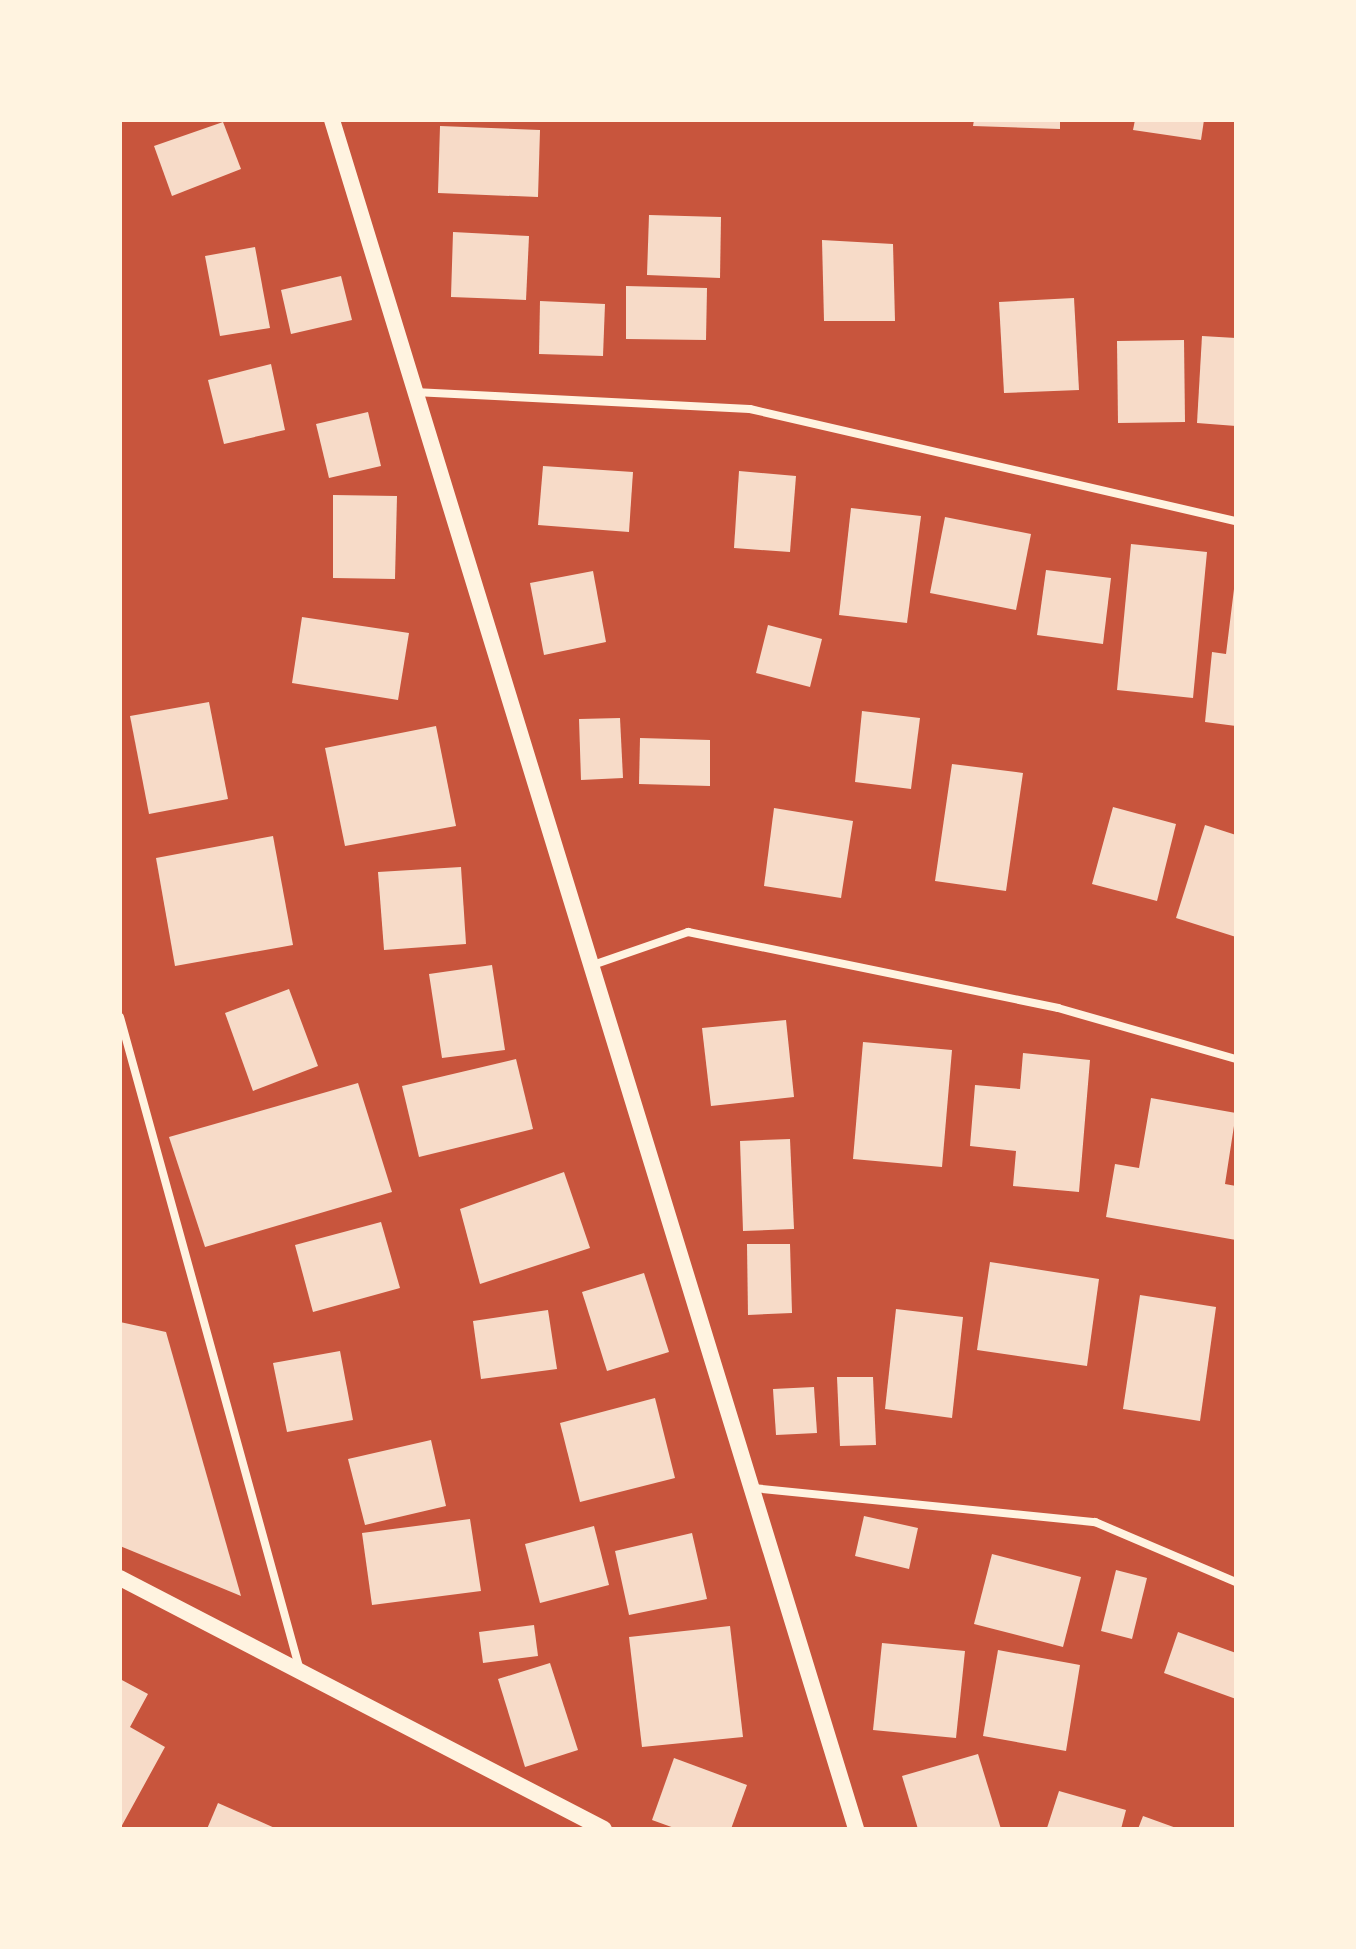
<!DOCTYPE html>
<html>
<head>
<meta charset="utf-8">
<style>
	body { margin:0 }
	#map { position:relative; width:1356px; height:1949px; overflow:hidden; background:#c8553d; font-family:"Fira Sans",sans-serif }
	div>[style] { position:absolute }
	.building>* { inset:0; background:#f7dbc8 }
	.minor>* { height:8px; margin:-4px; padding:0 4px; transform-origin:4px; border-radius:4px; background:#fff3e0 }
	.secondary>* { height:16px; margin:-8px; padding:0 8px; transform-origin:8px; border-radius:8px; background:#fff3e0 }
	span { translate:-50% -50%; white-space:nowrap; text-align:center; line-height:1.15; -webkit-text-stroke:8px #fff3e0; paint-order:stroke }
	.frame { position:absolute; inset:0; border:122px solid #fff3e0; pointer-events:none }
</style>
</head>
<body>
<div id="map">
	<div class="building">
		<div style="clip-path:polygon(974px 120px,1060px 120px,1060px 129px,973px 126px)"></div>
		<div style="clip-path:polygon(1135px 120px,1204px 120px,1201px 140px,1133px 130px)"></div>
		<div style="clip-path:polygon(223px 122px,241px 169px,172px 196px,154px 146px)"></div>
		<div style="clip-path:polygon(440px 126px,540px 130px,538px 197px,438px 193px)"></div>
		<div style="clip-path:polygon(649px 215px,721px 217px,720px 278px,647px 275px)"></div>
		<div style="clip-path:polygon(453px 232px,529px 236px,526px 300px,451px 297px)"></div>
		<div style="clip-path:polygon(822px 240px,893px 244px,895px 321px,824px 321px)"></div>
		<div style="clip-path:polygon(255px 247px,270px 328px,220px 336px,205px 256px)"></div>
		<div style="clip-path:polygon(341px 276px,352px 320px,291px 334px,281px 290px)"></div>
		<div style="clip-path:polygon(626px 286px,707px 288px,706px 340px,626px 339px)"></div>
		<div style="clip-path:polygon(1074px 298px,1079px 390px,1004px 393px,999px 302px)"></div>
		<div style="clip-path:polygon(540px 301px,605px 304px,603px 356px,539px 354px)"></div>
		<div style="clip-path:polygon(1202px 336px,1236px 338px,1236px 426px,1197px 423px)"></div>
		<div style="clip-path:polygon(1184px 340px,1185px 422px,1118px 423px,1117px 341px)"></div>
		<div style="clip-path:polygon(271px 364px,285px 430px,224px 444px,208px 380px)"></div>
		<div style="clip-path:polygon(368px 412px,381px 466px,329px 478px,316px 424px)"></div>
		<div style="clip-path:polygon(543px 466px,633px 472px,629px 532px,538px 525px)"></div>
		<div style="clip-path:polygon(739px 471px,796px 476px,790px 552px,734px 548px)"></div>
		<div style="clip-path:polygon(333px 495px,397px 496px,395px 579px,333px 578px)"></div>
		<div style="clip-path:polygon(851px 508px,921px 516px,907px 623px,839px 615px)"></div>
		<div style="clip-path:polygon(945px 517px,1031px 534px,1016px 610px,930px 593px)"></div>
		<div style="clip-path:polygon(1131px 544px,1207px 552px,1193px 698px,1117px 690px)"></div>
		<div style="clip-path:polygon(1046px 570px,1111px 578px,1103px 644px,1037px 635px)"></div>
		<div style="clip-path:polygon(593px 571px,606px 642px,544px 655px,530px 583px)"></div>
		<div style="clip-path:polygon(1234px 589px,1236px 589px,1236px 726px,1205px 722px,1212px 652px,1226px 654px)"></div>
		<div style="clip-path:polygon(302px 617px,409px 633px,398px 700px,292px 683px)"></div>
		<div style="clip-path:polygon(768px 625px,822px 639px,810px 687px,756px 673px)"></div>
		<div style="clip-path:polygon(209px 702px,228px 799px,149px 814px,130px 716px)"></div>
		<div style="clip-path:polygon(862px 711px,920px 718px,911px 789px,855px 782px)"></div>
		<div style="clip-path:polygon(620px 718px,623px 778px,581px 780px,579px 719px)"></div>
		<div style="clip-path:polygon(436px 726px,456px 826px,345px 846px,325px 748px)"></div>
		<div style="clip-path:polygon(640px 738px,710px 740px,710px 786px,639px 784px)"></div>
		<div style="clip-path:polygon(952px 764px,1023px 773px,1006px 891px,935px 881px)"></div>
		<div style="clip-path:polygon(1113px 807px,1176px 824px,1157px 901px,1092px 884px)"></div>
		<div style="clip-path:polygon(774px 808px,853px 821px,841px 898px,764px 886px)"></div>
		<div style="clip-path:polygon(1205px 825px,1236px 835px,1236px 937px,1176px 918px)"></div>
		<div style="clip-path:polygon(273px 836px,293px 945px,175px 966px,156px 858px)"></div>
		<div style="clip-path:polygon(461px 867px,466px 944px,384px 950px,378px 872px)"></div>
		<div style="clip-path:polygon(492px 965px,505px 1050px,442px 1058px,429px 974px)"></div>
		<div style="clip-path:polygon(289px 989px,318px 1066px,253px 1091px,225px 1013px)"></div>
		<div style="clip-path:polygon(786px 1020px,794px 1097px,711px 1106px,702px 1028px)"></div>
		<div style="clip-path:polygon(863px 1042px,952px 1050px,942px 1167px,853px 1159px)"></div>
		<div style="clip-path:polygon(1023px 1053px,1090px 1060px,1079px 1192px,1013px 1186px,1016px 1151px,970px 1146px,975px 1085px,1020px 1089px)"></div>
		<div style="clip-path:polygon(516px 1059px,533px 1129px,419px 1157px,402px 1086px)"></div>
		<div style="clip-path:polygon(358px 1083px,392px 1192px,205px 1247px,169px 1137px)"></div>
		<div style="clip-path:polygon(1151px 1098px,1236px 1113px,1225px 1184px,1236px 1186px,1236px 1240px,1106px 1217px,1115px 1164px,1139px 1168px)"></div>
		<div style="clip-path:polygon(790px 1139px,794px 1229px,743px 1231px,740px 1141px)"></div>
		<div style="clip-path:polygon(564px 1172px,590px 1248px,480px 1284px,460px 1209px)"></div>
		<div style="clip-path:polygon(381px 1222px,400px 1288px,313px 1312px,295px 1245px)"></div>
		<div style="clip-path:polygon(747px 1244px,790px 1244px,792px 1313px,748px 1315px)"></div>
		<div style="clip-path:polygon(990px 1262px,1099px 1279px,1087px 1366px,977px 1350px)"></div>
		<div style="clip-path:polygon(644px 1273px,669px 1352px,607px 1371px,582px 1292px)"></div>
		<div style="clip-path:polygon(1140px 1295px,1216px 1307px,1200px 1421px,1123px 1409px)"></div>
		<div style="clip-path:polygon(896px 1309px,963px 1317px,952px 1418px,885px 1409px)"></div>
		<div style="clip-path:polygon(548px 1310px,557px 1369px,481px 1379px,473px 1321px)"></div>
		<div style="clip-path:polygon(120px 1322px,166px 1332px,241px 1596px,120px 1546px)"></div>
		<div style="clip-path:polygon(340px 1351px,353px 1420px,287px 1432px,273px 1363px)"></div>
		<div style="clip-path:polygon(837px 1377px,873px 1377px,876px 1445px,840px 1446px)"></div>
		<div style="clip-path:polygon(814px 1387px,817px 1433px,776px 1435px,773px 1389px)"></div>
		<div style="clip-path:polygon(655px 1398px,675px 1478px,580px 1502px,560px 1423px)"></div>
		<div style="clip-path:polygon(431px 1440px,446px 1506px,365px 1525px,348px 1459px)"></div>
		<div style="clip-path:polygon(864px 1516px,918px 1528px,909px 1569px,855px 1556px)"></div>
		<div style="clip-path:polygon(470px 1519px,481px 1591px,372px 1605px,362px 1533px)"></div>
		<div style="clip-path:polygon(594px 1526px,609px 1585px,540px 1603px,525px 1544px)"></div>
		<div style="clip-path:polygon(692px 1533px,707px 1599px,629px 1615px,615px 1551px)"></div>
		<div style="clip-path:polygon(992px 1554px,1081px 1577px,1063px 1647px,974px 1624px)"></div>
		<div style="clip-path:polygon(1116px 1570px,1147px 1578px,1132px 1639px,1101px 1631px)"></div>
		<div style="clip-path:polygon(534px 1625px,538px 1656px,483px 1663px,479px 1632px)"></div>
		<div style="clip-path:polygon(730px 1626px,743px 1737px,642px 1747px,629px 1637px)"></div>
		<div style="clip-path:polygon(1178px 1632px,1236px 1653px,1236px 1699px,1164px 1673px)"></div>
		<div style="clip-path:polygon(882px 1643px,965px 1651px,956px 1738px,873px 1730px)"></div>
		<div style="clip-path:polygon(998px 1650px,1080px 1665px,1066px 1751px,983px 1736px)"></div>
		<div style="clip-path:polygon(550px 1663px,578px 1750px,525px 1767px,498px 1679px)"></div>
		<div style="clip-path:polygon(120px 1679px,148px 1694px,130px 1727px,165px 1747px,120px 1829px)"></div>
		<div style="clip-path:polygon(978px 1754px,1001px 1829px,918px 1829px,902px 1776px)"></div>
		<div style="clip-path:polygon(674px 1758px,747px 1785px,731px 1829px,677px 1829px,652px 1820px)"></div>
		<div style="clip-path:polygon(1059px 1791px,1126px 1810px,1121px 1829px,1047px 1828px)"></div>
		<div style="clip-path:polygon(218px 1803px,277px 1829px,207px 1829px)"></div>
		<div style="clip-path:polygon(1143px 1816px,1179px 1829px,1138px 1829px)"></div>
	</div>
	<div class="minor">
		<div style="left:414px;top:392px;width:336px;rotate:2.9deg"></div>
		<div style="left:750px;top:409px;width:499px;rotate:13deg"></div>
		<div style="left:590px;top:966px;width:104px;rotate:-19.1deg"></div>
		<div style="left:688px;top:932px;width:378px;rotate:11.6deg"></div>
		<div style="left:1058px;top:1008px;width:185px;rotate:16deg"></div>
		<div style="left:120px;top:1017px;width:674px;rotate:74.6deg"></div>
		<div style="left:753px;top:1488px;width:344px;rotate:5.7deg"></div>
		<div style="left:1095px;top:1522px;width:153px;rotate:23.1deg"></div>
	</div>
	<div class="secondary">
		<div style="left:332px;top:120px;width:1788px;rotate:72.95deg"></div>
		<div style="left:120px;top:1578px;width:545px;rotate:27.41deg"></div>
	</div>
	<div class="frame"></div>
</div>
</body>
</html>
